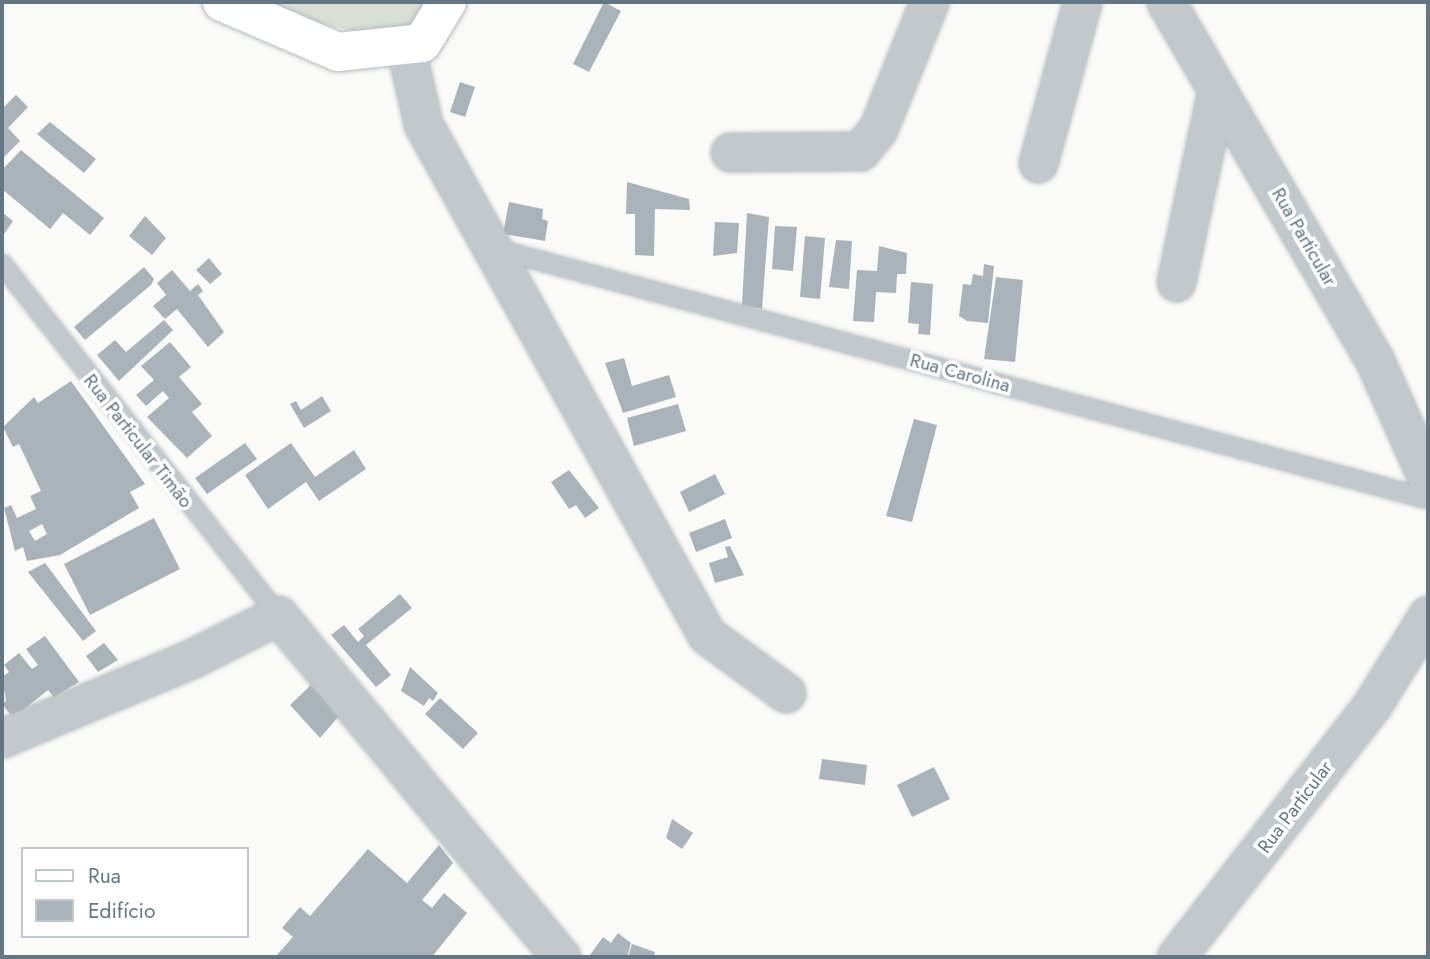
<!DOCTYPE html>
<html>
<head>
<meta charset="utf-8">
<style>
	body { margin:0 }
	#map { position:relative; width:1430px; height:959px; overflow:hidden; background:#fafaf8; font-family:Jost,sans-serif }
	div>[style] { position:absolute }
	.green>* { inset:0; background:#dadfd7 }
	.building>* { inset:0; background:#aab3b9 }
	.roads { filter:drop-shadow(0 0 2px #b3babf) drop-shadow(0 0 2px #b3babf) }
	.service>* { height:18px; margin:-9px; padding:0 9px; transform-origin:9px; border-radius:9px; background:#c3c8cc }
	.minor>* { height:37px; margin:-18.5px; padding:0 18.5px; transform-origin:18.5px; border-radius:18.5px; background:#c3c8cc }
	.secondary>* { height:38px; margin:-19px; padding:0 19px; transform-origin:19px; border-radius:19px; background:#fff }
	span { translate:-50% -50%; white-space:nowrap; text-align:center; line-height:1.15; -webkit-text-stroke:7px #fff; paint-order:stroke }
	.street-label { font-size:19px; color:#657683 }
	.frame { position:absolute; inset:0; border:4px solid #657683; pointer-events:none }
	.legend { position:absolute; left:21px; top:847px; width:228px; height:91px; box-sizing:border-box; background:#fff; border:2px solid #c1c8cd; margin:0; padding:9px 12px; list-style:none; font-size:21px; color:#657683 }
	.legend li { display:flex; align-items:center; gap:14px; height:35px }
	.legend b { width:35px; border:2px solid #c1c8cd }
</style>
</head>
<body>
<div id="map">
	<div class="green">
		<div style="clip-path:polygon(256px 2px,426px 2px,407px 34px,347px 30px,292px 17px)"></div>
	</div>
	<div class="building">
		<div style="clip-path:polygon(604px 2px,621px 11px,589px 72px,573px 64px)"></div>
		<div style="clip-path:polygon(460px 82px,475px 87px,465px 117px,450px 112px)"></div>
		<div style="clip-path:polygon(16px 95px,28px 107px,8px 128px,20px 141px,2px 159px,2px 109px)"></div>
		<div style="clip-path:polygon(50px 122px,96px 159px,84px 173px,37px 134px)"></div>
		<div style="clip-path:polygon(21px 150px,104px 218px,90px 235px,63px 213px,50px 229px,2px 189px,2px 170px)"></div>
		<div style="clip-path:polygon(627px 182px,689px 199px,690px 210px,655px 209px,654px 256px,635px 255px,635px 214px,626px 214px)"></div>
		<div style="clip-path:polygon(509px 202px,543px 209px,542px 219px,548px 221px,545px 241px,503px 234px)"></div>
		<div style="clip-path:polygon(2px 212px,13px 221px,2px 237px)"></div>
		<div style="clip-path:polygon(747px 213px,769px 217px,762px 309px,742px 305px)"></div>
		<div style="clip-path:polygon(145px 216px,166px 238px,152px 255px,129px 236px)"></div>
		<div style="clip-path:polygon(715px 222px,739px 223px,737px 253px,713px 256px)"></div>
		<div style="clip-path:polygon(775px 226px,797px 227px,793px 271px,772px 269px)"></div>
		<div style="clip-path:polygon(805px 236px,825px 238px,820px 299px,800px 297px)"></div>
		<div style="clip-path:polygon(836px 240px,852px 241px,849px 289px,829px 287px)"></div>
		<div style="clip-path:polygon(879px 246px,907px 253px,906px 274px,897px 274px,896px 293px,876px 292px,874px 322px,853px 321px,857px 270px,877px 271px)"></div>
		<div style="clip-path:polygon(209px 258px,222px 274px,210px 284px,196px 270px)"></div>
		<div style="clip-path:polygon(984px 264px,994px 266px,988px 323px,967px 321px,959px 316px,963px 284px,971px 285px,973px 274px,983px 276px)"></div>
		<div style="clip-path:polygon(144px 267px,154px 279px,151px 285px,85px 340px,74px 327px)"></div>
		<div style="clip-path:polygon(172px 270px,190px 291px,198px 284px,203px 291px,198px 295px,224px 332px,208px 347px,177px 309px,165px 319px,153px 306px,166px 295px,157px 283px)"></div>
		<div style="clip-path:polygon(996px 277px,1023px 280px,1015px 362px,984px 359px)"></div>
		<div style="clip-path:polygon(911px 282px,933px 284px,930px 335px,918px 334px,919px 324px,908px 323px)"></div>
		<div style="clip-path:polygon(164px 320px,173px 330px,119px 381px,97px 355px,115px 340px,126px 352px)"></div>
		<div style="clip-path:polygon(170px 342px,191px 367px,179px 377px,202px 404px,192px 412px,212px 436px,187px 458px,147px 417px,169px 398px,163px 391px,146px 406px,136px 395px,154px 380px,141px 366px)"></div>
		<div style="clip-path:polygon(624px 358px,632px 386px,669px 375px,676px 397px,623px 413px,605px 363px)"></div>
		<div style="clip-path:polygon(evenodd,71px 381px,145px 484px,130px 492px,139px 508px,60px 555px,27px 561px,23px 547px,15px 551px,4px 508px,11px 505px,17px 518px,36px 509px,30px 496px,41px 491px,19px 444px,13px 447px,3px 427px,34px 397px,38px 403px,71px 381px,42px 524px,47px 534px,35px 541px,29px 531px,42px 524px)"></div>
		<div style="clip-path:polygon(322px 396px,331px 411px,304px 428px,290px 404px,296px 401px,301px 410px)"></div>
		<div style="clip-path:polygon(678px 404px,686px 431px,634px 446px,627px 418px)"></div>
		<div style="clip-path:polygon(914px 419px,937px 425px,912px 522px,886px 516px)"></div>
		<div style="clip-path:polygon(245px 443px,257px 459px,207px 494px,195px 478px)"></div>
		<div style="clip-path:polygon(291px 443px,315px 477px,354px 450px,366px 469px,319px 501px,306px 482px,268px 509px,245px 475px)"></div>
		<div style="clip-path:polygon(569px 470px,599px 508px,585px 518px,576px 505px,569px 509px,551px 482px)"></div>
		<div style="clip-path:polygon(715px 474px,725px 494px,689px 512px,680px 492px)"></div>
		<div style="clip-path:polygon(154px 518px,180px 569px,90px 615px,64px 564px)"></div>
		<div style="clip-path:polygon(725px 519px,732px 538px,696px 552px,689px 533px)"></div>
		<div style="clip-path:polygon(730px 546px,744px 575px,715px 583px,709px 563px,728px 557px,725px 547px)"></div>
		<div style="clip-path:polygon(45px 563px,96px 631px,83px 641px,28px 572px)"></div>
		<div style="clip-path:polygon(400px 594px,412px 608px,366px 645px,391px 675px,376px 687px,331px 635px,344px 625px,358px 642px,364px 636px,358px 629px)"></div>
		<div style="clip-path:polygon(45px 636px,79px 682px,54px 697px,48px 690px,13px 718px,2px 704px,6px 701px,2px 677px,9px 672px,4px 665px,19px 653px,32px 669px,38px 665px,26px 649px)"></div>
		<div style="clip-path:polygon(104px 643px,118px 660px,98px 672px,86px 656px)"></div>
		<div style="clip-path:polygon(410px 667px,438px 693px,433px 701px,429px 698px,424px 706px,401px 691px)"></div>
		<div style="clip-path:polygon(311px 685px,339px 716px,320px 738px,290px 705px)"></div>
		<div style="clip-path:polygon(440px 698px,478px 733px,463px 749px,425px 714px)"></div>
		<div style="clip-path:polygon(822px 759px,867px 765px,865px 785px,819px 779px)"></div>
		<div style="clip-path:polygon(934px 767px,950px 799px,912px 817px,897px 785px)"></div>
		<div style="clip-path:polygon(672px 819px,693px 833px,682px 849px,666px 838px)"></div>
		<div style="clip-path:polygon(439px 845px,453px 863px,422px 900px,432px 908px,444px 893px,467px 913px,432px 957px,275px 957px,293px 937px,282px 928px,300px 907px,310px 916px,368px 849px,407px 883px)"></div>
		<div style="clip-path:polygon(618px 933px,631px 943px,627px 957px,590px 955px,603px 937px,611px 943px)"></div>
		<div style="clip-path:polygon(632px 944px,655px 952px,654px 957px,628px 957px)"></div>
	</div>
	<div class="roads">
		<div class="service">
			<div style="left:496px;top:249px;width:965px;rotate:15.02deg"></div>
			<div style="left:2px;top:264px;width:447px;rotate:51.8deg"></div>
		</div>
		<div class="minor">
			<div style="left:1166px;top:2px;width:415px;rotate:59.8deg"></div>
			<div style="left:1375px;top:361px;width:130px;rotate:66deg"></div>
			<div style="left:405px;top:44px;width:82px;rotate:77.3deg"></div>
			<div style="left:423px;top:124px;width:585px;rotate:60.94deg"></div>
			<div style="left:707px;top:635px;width:98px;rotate:36.3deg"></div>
			<div style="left:730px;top:152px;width:130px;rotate:-0.4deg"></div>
			<div style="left:860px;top:151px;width:28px;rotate:-51deg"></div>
			<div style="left:878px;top:129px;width:137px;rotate:-68.1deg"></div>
			<div style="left:1038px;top:163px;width:167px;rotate:-74.7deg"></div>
			<div style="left:1176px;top:282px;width:197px;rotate:-78deg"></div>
			<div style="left:2px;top:738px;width:205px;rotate:-22.7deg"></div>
			<div style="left:191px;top:659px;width:97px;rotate:-26.8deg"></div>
			<div style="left:278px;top:615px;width:444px;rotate:50.4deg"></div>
			<div style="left:1176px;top:957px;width:319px;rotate:-52.1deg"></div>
			<div style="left:1372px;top:705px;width:106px;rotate:-58.1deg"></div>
		</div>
		<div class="secondary">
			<div style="left:222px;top:2px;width:126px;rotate:23.3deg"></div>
			<div style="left:338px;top:52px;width:84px;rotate:-6.1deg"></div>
			<div style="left:422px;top:43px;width:48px;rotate:-58.6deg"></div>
		</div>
	</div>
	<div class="street-label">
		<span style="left:1304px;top:237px;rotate:60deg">Rua Particular</span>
		<span style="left:960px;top:373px;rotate:15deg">Rua Carolina</span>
		<span style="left:138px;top:441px;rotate:52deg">Rua Particular Timão</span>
		<span style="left:1295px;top:807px;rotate:-53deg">Rua Particular</span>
	</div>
	<div class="frame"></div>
	<ul class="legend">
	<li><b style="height:9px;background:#fff"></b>Rua</li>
	<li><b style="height:19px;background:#aab3b9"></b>Edifício</li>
	</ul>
</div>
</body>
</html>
